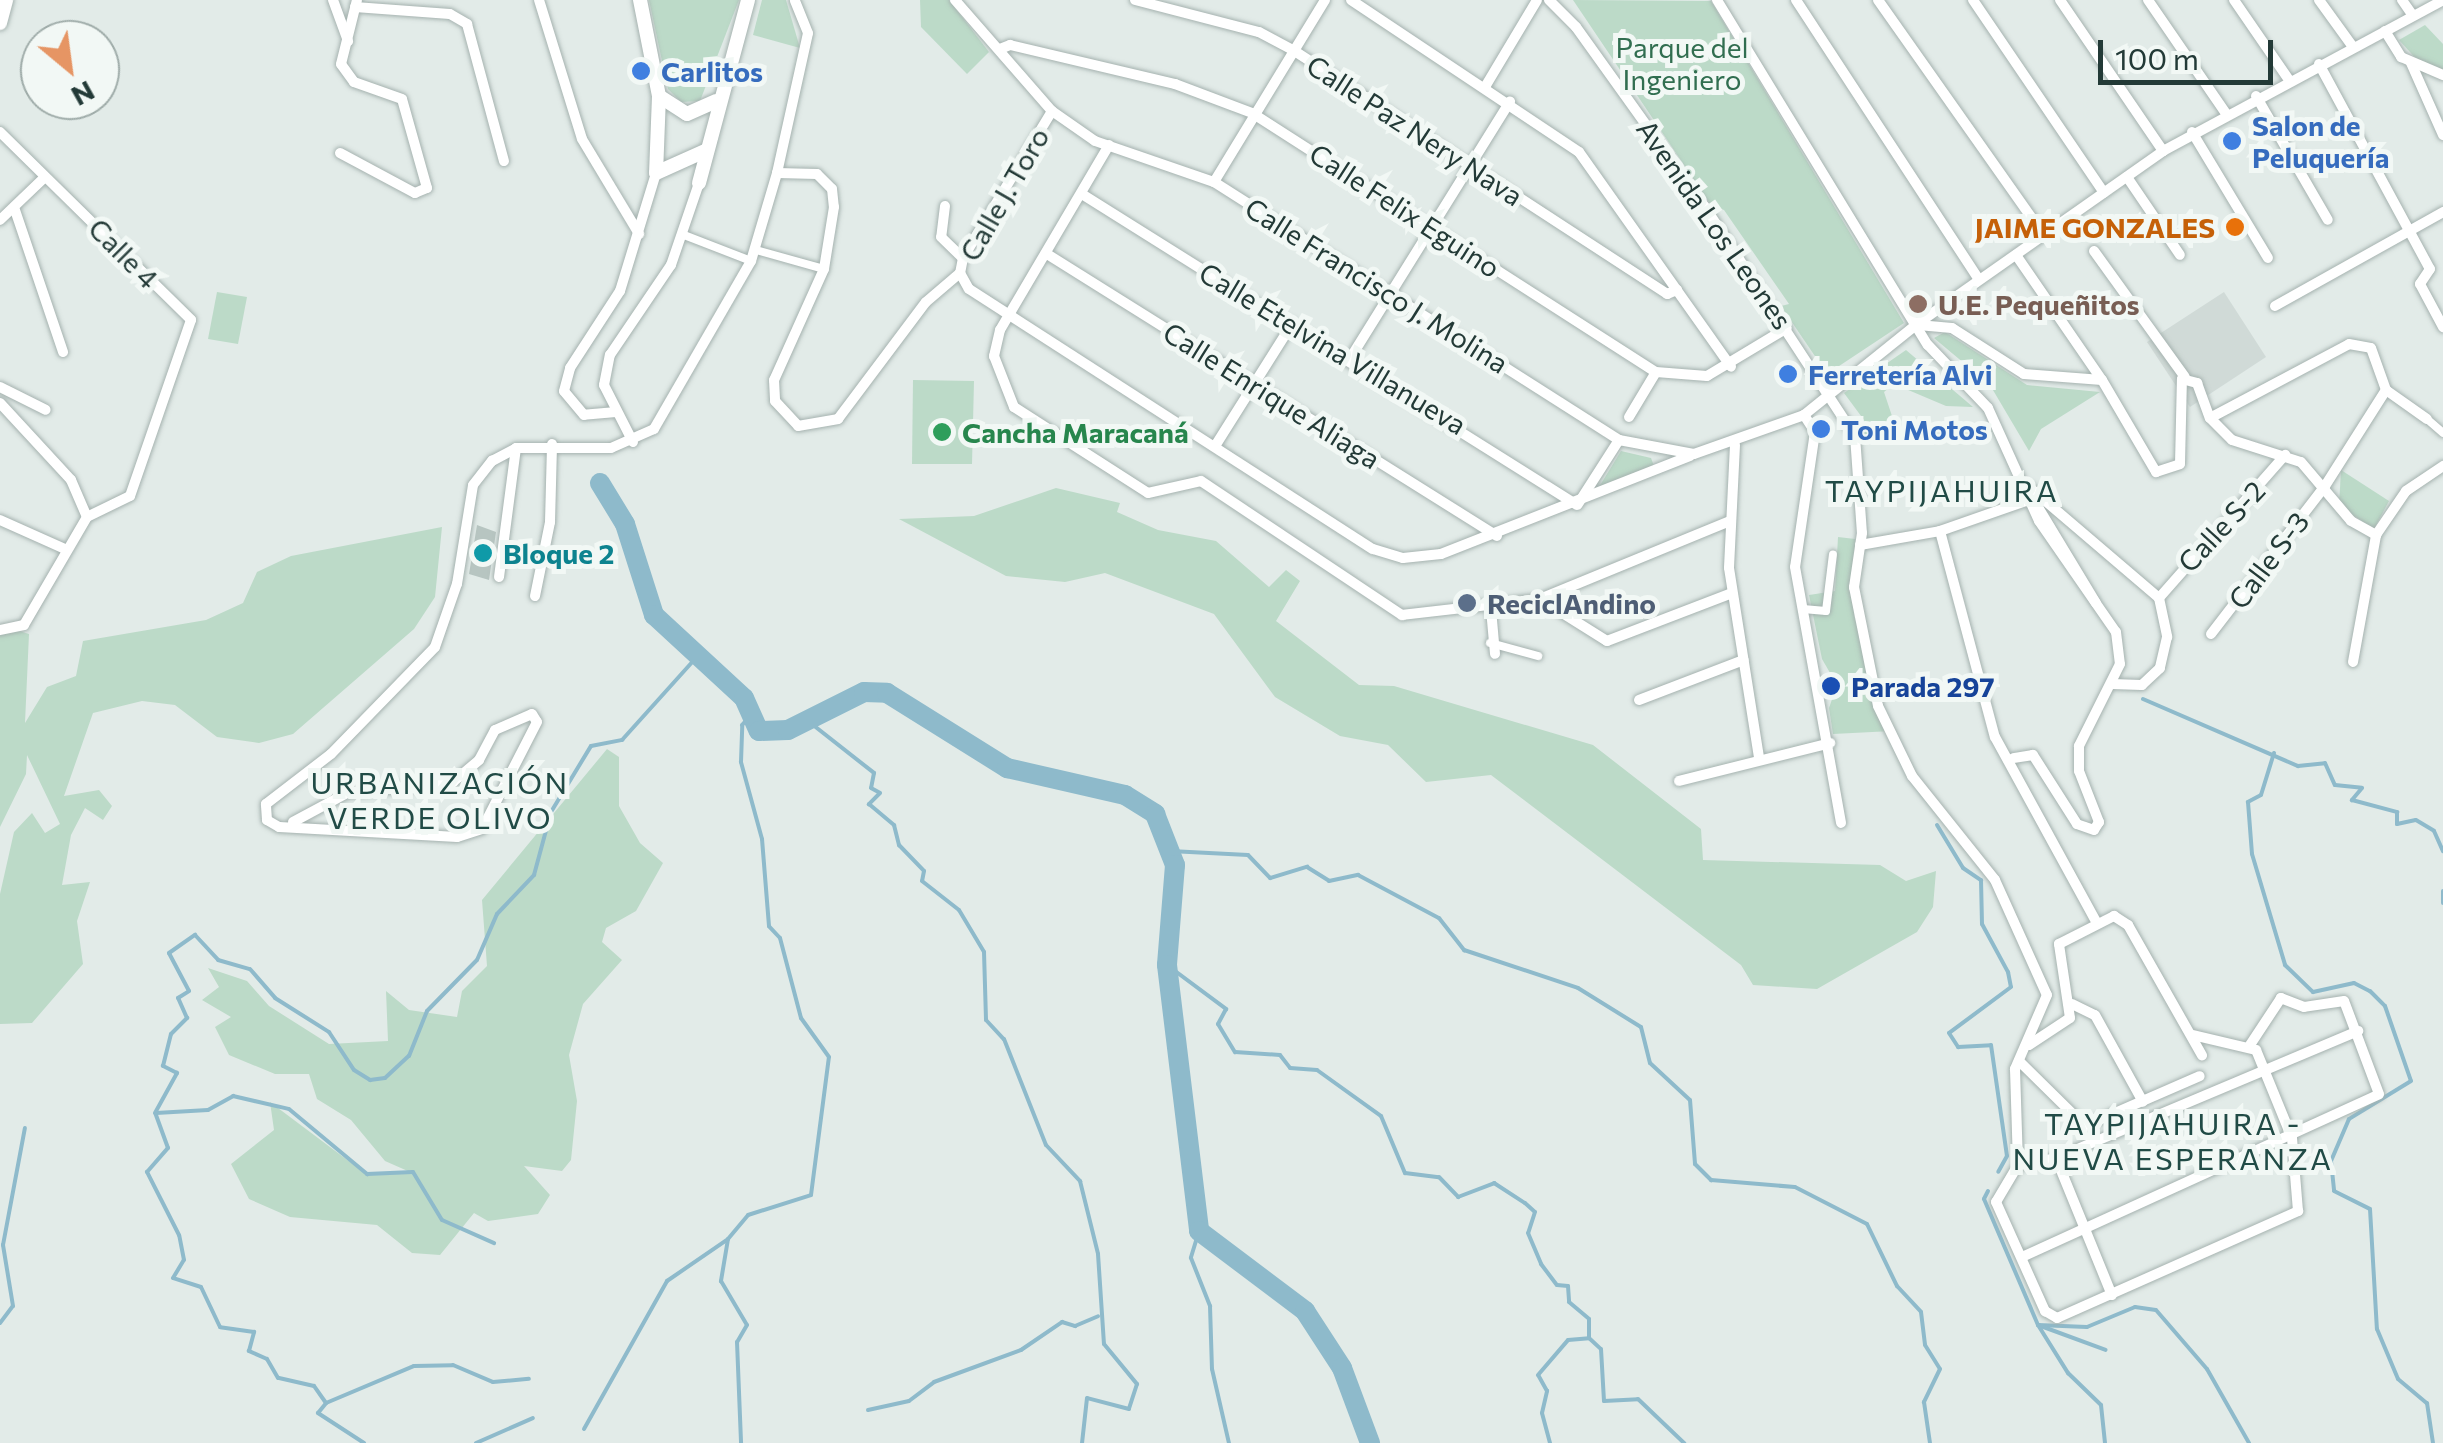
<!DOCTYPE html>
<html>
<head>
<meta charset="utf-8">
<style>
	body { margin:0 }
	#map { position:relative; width:2443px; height:1443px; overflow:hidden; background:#e2ebe8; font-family:Commissioner,sans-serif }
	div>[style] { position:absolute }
	.built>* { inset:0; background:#d0dad7 }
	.green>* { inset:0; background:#bcdac8 }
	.stream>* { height:4px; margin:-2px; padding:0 2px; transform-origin:2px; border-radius:2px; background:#8ebacb }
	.river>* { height:20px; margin:-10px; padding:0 10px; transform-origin:10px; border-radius:10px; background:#8ebacb }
	.building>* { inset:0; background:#b7c5c1 }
	.roads { filter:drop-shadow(0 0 2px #a5b2af) drop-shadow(0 0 2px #a5b2af) }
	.pedestrian>* { height:8px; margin:-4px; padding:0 4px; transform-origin:4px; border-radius:4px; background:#fff }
	.minor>* { height:10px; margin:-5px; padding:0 5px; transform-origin:5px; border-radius:5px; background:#fff }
	.secondary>* { height:14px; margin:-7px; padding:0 7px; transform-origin:7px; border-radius:7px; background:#fff }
	.dots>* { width:28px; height:28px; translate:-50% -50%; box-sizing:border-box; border:5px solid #f2f8f5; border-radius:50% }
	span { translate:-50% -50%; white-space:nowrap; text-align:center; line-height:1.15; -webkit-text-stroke:10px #f2f8f5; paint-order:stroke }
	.park-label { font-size:28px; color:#316e50 }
	.shop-label { font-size:28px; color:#366cbe; font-weight:700 }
	.left { translate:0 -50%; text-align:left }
	.street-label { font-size:28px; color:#233a37 }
	.food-label { font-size:28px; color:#c56008; font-weight:700 }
	.right { translate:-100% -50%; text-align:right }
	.education-label { font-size:28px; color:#785e54; font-weight:700 }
	.leisure-label { font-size:28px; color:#27864d; font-weight:700 }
	.culture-label { font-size:28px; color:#0d838f; font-weight:700 }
	.service-label { font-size:28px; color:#4e5e75; font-weight:700 }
	.transit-label { font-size:28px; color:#164399; font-weight:700 }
	.neighbourhood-label { font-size:30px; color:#214b46; letter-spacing:2.5px }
	.north { position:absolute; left:20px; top:20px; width:100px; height:100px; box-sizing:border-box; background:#f2f8f5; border:2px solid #9faca9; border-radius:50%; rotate:151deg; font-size:28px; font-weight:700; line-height:40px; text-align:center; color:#233a37 }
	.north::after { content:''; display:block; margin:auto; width:35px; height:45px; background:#e69564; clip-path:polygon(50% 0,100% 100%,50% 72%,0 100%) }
	.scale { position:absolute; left:2098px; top:40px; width:175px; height:45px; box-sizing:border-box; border:5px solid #233a37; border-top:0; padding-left:12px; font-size:30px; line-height:35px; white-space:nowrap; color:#233a37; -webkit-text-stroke:8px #f2f8f5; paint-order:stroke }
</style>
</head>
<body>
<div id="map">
	<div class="built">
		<div style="clip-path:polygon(2224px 292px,2266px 357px,2190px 407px,2147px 342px)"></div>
	</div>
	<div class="green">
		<div style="clip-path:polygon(649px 0,739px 0,700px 101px,681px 102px,668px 89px)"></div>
		<div style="clip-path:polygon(762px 0,786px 0,800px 48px,753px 35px)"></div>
		<div style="clip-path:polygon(920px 0,949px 0,989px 52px,967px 74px,921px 27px)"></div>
		<div style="clip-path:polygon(1573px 0,1711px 1px,1904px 323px,1827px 374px,1781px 306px,1789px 304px,1724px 210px,1711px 205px)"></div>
		<div style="clip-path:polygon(2425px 25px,2443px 44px,2443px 71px,2420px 63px,2399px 40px)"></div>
		<div style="clip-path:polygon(217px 292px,247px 297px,238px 344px,208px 339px)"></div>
		<div style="clip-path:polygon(1945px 332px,2027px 385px,2100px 392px,2041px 429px,2029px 451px,1990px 385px,1934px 338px)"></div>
		<div style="clip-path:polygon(1906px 350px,1973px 407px,1946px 406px,1894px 384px,1884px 392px,1897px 431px,1865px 442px,1864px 420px,1844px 393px)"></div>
		<div style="clip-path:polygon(913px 380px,974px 381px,972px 464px,912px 464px)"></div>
		<div style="clip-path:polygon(1621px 451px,1651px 458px,1654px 466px,1599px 487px)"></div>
		<div style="clip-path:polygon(2341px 470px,2389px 501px,2374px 529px,2339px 506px)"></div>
		<div style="clip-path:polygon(1056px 488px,1120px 503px,1117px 512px,1158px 530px,1216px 541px,1269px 587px,1286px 570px,1300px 581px,1276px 621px,1359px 685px,1394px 686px,1593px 745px,1701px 829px,1703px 860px,1880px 865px,1906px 881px,1936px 871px,1933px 907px,1917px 932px,1817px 989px,1753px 985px,1741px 965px,1491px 775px,1426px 782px,1388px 745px,1340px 736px,1275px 697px,1214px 614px,1105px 573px,1065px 582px,1006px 576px,899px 519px,974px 516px)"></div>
		<div style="clip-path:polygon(442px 527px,435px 597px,414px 629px,293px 734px,259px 743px,217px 737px,175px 705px,142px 701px,93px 713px,64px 796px,99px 790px,112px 806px,103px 820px,85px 808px,71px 835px,62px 885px,90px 882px,77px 921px,83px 964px,32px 1023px,0 1024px,0 894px,14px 832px,32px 813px,45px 833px,60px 824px,27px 755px,26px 774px,0 827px,0 625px,29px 634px,25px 723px,47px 687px,76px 676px,83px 641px,206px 620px,243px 603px,257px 572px,291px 556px)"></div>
		<div style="clip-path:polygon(1838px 537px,1855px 539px,1854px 616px,1892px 731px,1833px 734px,1829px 708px,1837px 685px,1822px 659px,1809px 595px,1835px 591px)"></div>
		<div style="clip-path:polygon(607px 749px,619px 757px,619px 806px,640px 843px,663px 863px,636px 911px,606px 928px,602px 942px,622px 960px,583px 1004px,569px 1055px,577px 1101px,571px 1160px,562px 1171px,524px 1166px,550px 1195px,538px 1214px,488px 1221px,474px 1213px,440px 1255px,412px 1253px,377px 1225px,290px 1217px,249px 1199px,231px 1164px,274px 1130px,270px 1102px,366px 1174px,410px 1172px,385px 1161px,351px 1120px,317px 1099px,309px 1074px,275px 1074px,229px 1055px,215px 1027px,231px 1017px,202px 1000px,219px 987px,208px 968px,247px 981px,269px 1006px,329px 1044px,388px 1041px,386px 991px,409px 1010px,457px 1017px,462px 991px,487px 966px,482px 900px)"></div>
	</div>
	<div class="stream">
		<div style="left:2143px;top:699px;width:169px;rotate:23.4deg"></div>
		<div style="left:2298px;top:766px;width:27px;rotate:-6deg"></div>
		<div style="left:2325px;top:763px;width:24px;rotate:66deg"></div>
		<div style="left:2335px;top:785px;width:27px;rotate:6deg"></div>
		<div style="left:2362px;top:788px;width:16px;rotate:130deg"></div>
		<div style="left:2352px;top:800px;width:47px;rotate:14.9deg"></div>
		<div style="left:2397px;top:812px;width:12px;rotate:90deg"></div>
		<div style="left:2397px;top:824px;width:19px;rotate:-12deg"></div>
		<div style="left:2416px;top:820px;width:21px;rotate:31deg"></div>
		<div style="left:2434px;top:831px;width:22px;rotate:66deg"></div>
		<div style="left:808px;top:721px;width:84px;rotate:38.2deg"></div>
		<div style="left:874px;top:773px;width:15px;rotate:101deg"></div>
		<div style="left:871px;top:788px;width:10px;rotate:29deg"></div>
		<div style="left:880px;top:793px;width:16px;rotate:135deg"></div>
		<div style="left:869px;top:804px;width:33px;rotate:40deg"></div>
		<div style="left:894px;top:825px;width:21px;rotate:76deg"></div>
		<div style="left:899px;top:845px;width:36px;rotate:46deg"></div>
		<div style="left:924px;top:871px;width:10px;rotate:101deg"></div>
		<div style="left:922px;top:881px;width:47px;rotate:38.1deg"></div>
		<div style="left:959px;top:910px;width:49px;rotate:59.2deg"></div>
		<div style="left:984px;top:952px;width:68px;rotate:88.3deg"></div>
		<div style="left:986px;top:1020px;width:26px;rotate:47deg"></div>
		<div style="left:1004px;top:1039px;width:114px;rotate:68.4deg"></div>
		<div style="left:1046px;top:1145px;width:50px;rotate:46.6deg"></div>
		<div style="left:1080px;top:1181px;width:75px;rotate:76.1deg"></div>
		<div style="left:1098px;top:1254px;width:90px;rotate:86.2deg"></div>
		<div style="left:1104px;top:1344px;width:52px;rotate:50.5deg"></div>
		<div style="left:1137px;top:1384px;width:26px;rotate:108deg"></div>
		<div style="left:1129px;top:1409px;width:43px;rotate:-165.3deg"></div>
		<div style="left:1087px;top:1398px;width:45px;rotate:96.3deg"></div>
		<div style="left:2274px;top:753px;width:44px;rotate:107.2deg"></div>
		<div style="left:2261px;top:795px;width:15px;rotate:152deg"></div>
		<div style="left:2248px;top:802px;width:52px;rotate:85.6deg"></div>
		<div style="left:2252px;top:854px;width:116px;rotate:73.4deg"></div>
		<div style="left:2285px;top:965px;width:39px;rotate:44deg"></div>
		<div style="left:2313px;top:992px;width:42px;rotate:-12.4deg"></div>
		<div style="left:2354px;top:983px;width:18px;rotate:27deg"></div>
		<div style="left:2370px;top:991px;width:21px;rotate:45deg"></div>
		<div style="left:2385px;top:1006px;width:79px;rotate:70.9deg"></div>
		<div style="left:2411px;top:1081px;width:73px;rotate:148.5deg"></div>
		<div style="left:2349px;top:1119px;width:46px;rotate:113.2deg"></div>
		<div style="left:2331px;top:1161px;width:30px;rotate:84deg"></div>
		<div style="left:2334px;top:1191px;width:40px;rotate:26.6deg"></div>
		<div style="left:2370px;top:1209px;width:120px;rotate:86.7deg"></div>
		<div style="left:2377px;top:1329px;width:54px;rotate:67.2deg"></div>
		<div style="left:2398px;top:1379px;width:38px;rotate:40deg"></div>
		<div style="left:2427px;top:1403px;width:40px;rotate:81.5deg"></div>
		<div style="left:1937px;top:825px;width:50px;rotate:58.8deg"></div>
		<div style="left:1963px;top:868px;width:22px;rotate:34deg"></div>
		<div style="left:1981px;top:880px;width:44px;rotate:88.7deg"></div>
		<div style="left:1982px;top:924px;width:55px;rotate:61.6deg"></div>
		<div style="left:2008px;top:972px;width:15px;rotate:79deg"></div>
		<div style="left:2011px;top:987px;width:77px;rotate:143.4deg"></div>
		<div style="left:1949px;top:1033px;width:17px;rotate:57deg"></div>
		<div style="left:1958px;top:1047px;width:33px;rotate:-3deg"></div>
		<div style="left:1991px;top:1045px;width:112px;rotate:81.8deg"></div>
		<div style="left:2007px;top:1156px;width:18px;rotate:119deg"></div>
		<div style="left:1170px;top:851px;width:78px;rotate:2.9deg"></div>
		<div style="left:1248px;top:855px;width:32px;rotate:46deg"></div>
		<div style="left:1270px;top:878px;width:39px;rotate:-17deg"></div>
		<div style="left:1307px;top:867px;width:26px;rotate:32deg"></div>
		<div style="left:1329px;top:881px;width:30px;rotate:-12deg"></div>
		<div style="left:1358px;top:875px;width:92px;rotate:28deg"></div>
		<div style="left:1439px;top:918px;width:41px;rotate:52deg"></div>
		<div style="left:1464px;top:950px;width:120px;rotate:18.4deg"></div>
		<div style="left:1578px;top:988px;width:74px;rotate:31.8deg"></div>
		<div style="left:1641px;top:1027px;width:37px;rotate:76deg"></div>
		<div style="left:1650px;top:1063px;width:54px;rotate:42.8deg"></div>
		<div style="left:1690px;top:1100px;width:64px;rotate:85.5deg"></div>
		<div style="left:1695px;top:1164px;width:23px;rotate:45deg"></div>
		<div style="left:1711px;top:1180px;width:84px;rotate:4.8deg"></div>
		<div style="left:1795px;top:1187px;width:81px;rotate:27.2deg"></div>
		<div style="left:1867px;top:1224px;width:69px;rotate:64.2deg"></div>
		<div style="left:1897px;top:1286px;width:35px;rotate:47deg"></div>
		<div style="left:1921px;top:1312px;width:33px;rotate:83deg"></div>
		<div style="left:1925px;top:1345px;width:28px;rotate:58deg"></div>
		<div style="left:1940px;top:1369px;width:37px;rotate:116deg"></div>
		<div style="left:1924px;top:1402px;width:41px;rotate:81.7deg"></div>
		<div style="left:2443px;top:891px;width:12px;rotate:90deg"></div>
		<div style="left:1167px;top:965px;width:74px;rotate:36.7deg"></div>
		<div style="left:1226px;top:1009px;width:17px;rotate:118deg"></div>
		<div style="left:1218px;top:1024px;width:33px;rotate:59deg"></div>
		<div style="left:1235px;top:1052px;width:45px;rotate:3.8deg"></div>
		<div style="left:1280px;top:1055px;width:16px;rotate:52deg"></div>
		<div style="left:1290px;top:1068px;width:27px;rotate:4deg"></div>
		<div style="left:1317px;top:1070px;width:79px;rotate:35.7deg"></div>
		<div style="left:1381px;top:1116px;width:62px;rotate:67.2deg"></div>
		<div style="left:1405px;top:1173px;width:34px;rotate:7deg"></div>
		<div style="left:1439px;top:1177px;width:28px;rotate:46deg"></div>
		<div style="left:1458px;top:1197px;width:39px;rotate:-21deg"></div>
		<div style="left:1494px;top:1183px;width:37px;rotate:33deg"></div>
		<div style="left:1525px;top:1203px;width:13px;rotate:42deg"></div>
		<div style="left:1535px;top:1212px;width:22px;rotate:108deg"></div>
		<div style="left:1528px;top:1233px;width:34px;rotate:67deg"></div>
		<div style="left:1541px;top:1264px;width:26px;rotate:53deg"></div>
		<div style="left:1557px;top:1285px;width:11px;rotate:5deg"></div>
		<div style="left:1568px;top:1286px;width:16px;rotate:86deg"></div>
		<div style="left:1569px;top:1302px;width:26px;rotate:40deg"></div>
		<div style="left:1589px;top:1319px;width:19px;rotate:90deg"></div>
		<div style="left:1589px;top:1338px;width:16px;rotate:43deg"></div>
		<div style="left:1601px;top:1349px;width:52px;rotate:86.7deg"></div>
		<div style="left:1604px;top:1401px;width:34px;rotate:-3deg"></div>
		<div style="left:1638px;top:1399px;width:64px;rotate:43.7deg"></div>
		<div style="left:156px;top:1113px;width:52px;rotate:-3.3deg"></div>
		<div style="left:208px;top:1110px;width:29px;rotate:-29deg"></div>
		<div style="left:233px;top:1096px;width:57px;rotate:13.1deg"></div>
		<div style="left:289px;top:1109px;width:102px;rotate:39.8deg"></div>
		<div style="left:367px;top:1174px;width:46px;rotate:-2.5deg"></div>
		<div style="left:413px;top:1172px;width:56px;rotate:58.9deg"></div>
		<div style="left:442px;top:1220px;width:57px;rotate:23.9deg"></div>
		<div style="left:1988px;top:1191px;width:9px;rotate:117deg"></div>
		<div style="left:1984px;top:1199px;width:137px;rotate:66.8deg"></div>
		<div style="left:2038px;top:1325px;width:72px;rotate:20.2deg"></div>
		<div style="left:1199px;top:1231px;width:28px;rotate:107deg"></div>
		<div style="left:1191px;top:1258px;width:52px;rotate:68.4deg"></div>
		<div style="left:1210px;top:1306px;width:63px;rotate:88.2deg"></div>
		<div style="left:1212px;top:1369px;width:76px;rotate:77.1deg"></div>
		<div style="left:728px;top:1239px;width:43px;rotate:99.5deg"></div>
		<div style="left:721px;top:1281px;width:51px;rotate:59.4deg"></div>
		<div style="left:747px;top:1325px;width:20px;rotate:120deg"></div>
		<div style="left:737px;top:1342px;width:101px;rotate:87.7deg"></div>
		<div style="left:0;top:1323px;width:21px;rotate:-53deg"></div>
		<div style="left:13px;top:1306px;width:62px;rotate:-99.3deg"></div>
		<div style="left:3px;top:1245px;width:119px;rotate:-79.4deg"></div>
		<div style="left:2038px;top:1325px;width:49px;rotate:2.3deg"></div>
		<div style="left:2087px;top:1327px;width:52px;rotate:-22.6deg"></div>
		<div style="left:2135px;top:1307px;width:21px;rotate:8deg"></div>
		<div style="left:2156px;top:1310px;width:78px;rotate:49.2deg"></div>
		<div style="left:2207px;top:1369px;width:85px;rotate:60.4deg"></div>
		<div style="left:2038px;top:1325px;width:57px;rotate:58deg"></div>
		<div style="left:2068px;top:1373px;width:46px;rotate:44.1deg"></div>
		<div style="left:2101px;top:1405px;width:38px;rotate:84deg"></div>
		<div style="left:326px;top:1403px;width:95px;rotate:-22.8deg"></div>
		<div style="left:414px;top:1366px;width:39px;rotate:-1deg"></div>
		<div style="left:453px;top:1365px;width:43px;rotate:23deg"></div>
		<div style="left:493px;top:1382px;width:36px;rotate:-5deg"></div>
		<div style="left:868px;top:1410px;width:42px;rotate:-12.4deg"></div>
		<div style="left:909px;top:1401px;width:31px;rotate:-37deg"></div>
		<div style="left:934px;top:1382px;width:93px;rotate:-20.2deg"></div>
		<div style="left:1021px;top:1350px;width:50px;rotate:-34.3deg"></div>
		<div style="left:1062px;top:1322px;width:14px;rotate:17deg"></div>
		<div style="left:1075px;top:1326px;width:25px;rotate:-23deg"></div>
		<div style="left:584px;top:1429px;width:170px;rotate:-60.7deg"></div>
		<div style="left:667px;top:1281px;width:74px;rotate:-34.5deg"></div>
		<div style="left:728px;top:1239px;width:31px;rotate:-50deg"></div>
		<div style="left:748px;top:1215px;width:66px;rotate:-17.6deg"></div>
		<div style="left:811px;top:1195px;width:139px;rotate:-82.6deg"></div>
		<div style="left:829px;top:1057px;width:48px;rotate:-125.7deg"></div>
		<div style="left:801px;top:1018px;width:83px;rotate:-104.7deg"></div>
		<div style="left:780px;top:938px;width:16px;rotate:-133deg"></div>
		<div style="left:769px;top:926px;width:87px;rotate:-94.6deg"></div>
		<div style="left:762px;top:839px;width:80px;rotate:-105.3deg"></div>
		<div style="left:741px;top:762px;width:37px;rotate:-88deg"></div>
		<div style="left:742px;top:725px;width:12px;rotate:-48deg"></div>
		<div style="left:364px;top:1443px;width:55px;rotate:-146.9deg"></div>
		<div style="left:318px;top:1413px;width:13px;rotate:-51deg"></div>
		<div style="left:326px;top:1403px;width:21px;rotate:-125deg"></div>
		<div style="left:314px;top:1386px;width:37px;rotate:-167deg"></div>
		<div style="left:278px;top:1378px;width:22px;rotate:-120deg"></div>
		<div style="left:267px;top:1359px;width:20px;rotate:-156deg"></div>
		<div style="left:249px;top:1351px;width:20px;rotate:-75deg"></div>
		<div style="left:254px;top:1332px;width:34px;rotate:-172deg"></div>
		<div style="left:220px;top:1327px;width:44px;rotate:-115.4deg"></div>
		<div style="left:201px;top:1287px;width:29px;rotate:-162deg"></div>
		<div style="left:173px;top:1278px;width:21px;rotate:-59deg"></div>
		<div style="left:184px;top:1260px;width:25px;rotate:-101deg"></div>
		<div style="left:179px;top:1235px;width:71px;rotate:-116.9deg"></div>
		<div style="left:147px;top:1172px;width:32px;rotate:-49deg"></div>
		<div style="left:168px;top:1148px;width:37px;rotate:-110deg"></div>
		<div style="left:155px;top:1113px;width:46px;rotate:-61.2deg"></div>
		<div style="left:177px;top:1073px;width:16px;rotate:-153deg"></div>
		<div style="left:163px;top:1066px;width:33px;rotate:-76deg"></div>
		<div style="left:171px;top:1034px;width:23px;rotate:-45deg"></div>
		<div style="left:187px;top:1018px;width:22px;rotate:-114deg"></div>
		<div style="left:178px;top:998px;width:13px;rotate:-32deg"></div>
		<div style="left:189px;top:991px;width:43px;rotate:-117.8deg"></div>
		<div style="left:169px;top:953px;width:32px;rotate:-35deg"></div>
		<div style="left:195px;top:935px;width:34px;rotate:47deg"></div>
		<div style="left:218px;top:960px;width:33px;rotate:16deg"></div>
		<div style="left:250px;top:969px;width:38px;rotate:49deg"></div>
		<div style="left:275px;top:998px;width:64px;rotate:32.2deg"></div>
		<div style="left:329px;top:1032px;width:45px;rotate:56.7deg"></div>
		<div style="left:354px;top:1070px;width:19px;rotate:32deg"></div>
		<div style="left:370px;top:1080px;width:15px;rotate:-8deg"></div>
		<div style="left:385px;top:1078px;width:33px;rotate:-43deg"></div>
		<div style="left:409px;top:1056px;width:48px;rotate:-68.2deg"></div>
		<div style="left:427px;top:1011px;width:71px;rotate:-45.6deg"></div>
		<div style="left:477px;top:960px;width:50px;rotate:-66.5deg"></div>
		<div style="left:497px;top:914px;width:54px;rotate:-46.5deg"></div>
		<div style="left:534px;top:875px;width:65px;rotate:-74.9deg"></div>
		<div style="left:551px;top:812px;width:77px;rotate:-58.8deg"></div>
		<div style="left:591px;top:746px;width:32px;rotate:-11deg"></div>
		<div style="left:622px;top:740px;width:108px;rotate:-48deg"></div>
		<div style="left:476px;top:1443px;width:62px;rotate:-23.7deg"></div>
		<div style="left:1550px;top:1443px;width:31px;rotate:-105deg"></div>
		<div style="left:1542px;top:1413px;width:23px;rotate:-77deg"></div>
		<div style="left:1547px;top:1391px;width:18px;rotate:-119deg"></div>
		<div style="left:1538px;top:1375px;width:46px;rotate:-49.4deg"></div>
		<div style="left:1568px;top:1340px;width:21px;rotate:-5deg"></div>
	</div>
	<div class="river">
		<div style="left:600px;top:483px;width:48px;rotate:58.6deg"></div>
		<div style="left:625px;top:524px;width:96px;rotate:72.3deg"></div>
		<div style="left:654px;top:615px;width:122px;rotate:42.7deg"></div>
		<div style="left:744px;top:698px;width:36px;rotate:66deg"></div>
		<div style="left:759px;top:731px;width:29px;rotate:-2deg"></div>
		<div style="left:788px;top:730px;width:85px;rotate:-26.6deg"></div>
		<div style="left:864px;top:692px;width:23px;rotate:2deg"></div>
		<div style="left:887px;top:693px;width:142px;rotate:32deg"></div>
		<div style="left:1007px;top:768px;width:121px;rotate:12.9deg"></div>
		<div style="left:1125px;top:795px;width:36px;rotate:32deg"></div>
		<div style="left:1155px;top:814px;width:55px;rotate:68.6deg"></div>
		<div style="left:1175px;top:865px;width:100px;rotate:94.6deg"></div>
		<div style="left:1167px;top:965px;width:268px;rotate:83.1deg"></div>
		<div style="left:1199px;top:1231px;width:133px;rotate:37deg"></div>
		<div style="left:1305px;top:1311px;width:68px;rotate:57deg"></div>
		<div style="left:1342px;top:1368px;width:80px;rotate:69.5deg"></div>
	</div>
	<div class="building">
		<div style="clip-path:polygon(477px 525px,496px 532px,489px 580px,469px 574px)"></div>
	</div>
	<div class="roads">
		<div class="pedestrian">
			<div style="left:684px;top:235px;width:72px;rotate:21.2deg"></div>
			<div style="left:756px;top:250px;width:71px;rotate:15.6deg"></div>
			<div style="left:2427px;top:419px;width:21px;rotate:41deg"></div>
			<div style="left:1803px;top:609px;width:23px;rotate:5deg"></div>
			<div style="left:1826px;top:611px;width:57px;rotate:-83deg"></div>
			<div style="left:1490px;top:643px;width:50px;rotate:15.2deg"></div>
		</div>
		<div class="minor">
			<div style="left:333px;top:0;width:44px;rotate:69.9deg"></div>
			<div style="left:539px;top:0;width:145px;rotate:72.8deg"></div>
			<div style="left:582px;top:139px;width:111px;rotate:59deg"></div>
			<div style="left:955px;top:0;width:147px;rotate:48.9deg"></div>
			<div style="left:1052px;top:111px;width:52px;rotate:34.9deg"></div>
			<div style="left:1095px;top:141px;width:126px;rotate:19deg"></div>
			<div style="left:1214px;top:182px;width:480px;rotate:32.5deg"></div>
			<div style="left:1619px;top:440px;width:76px;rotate:10.6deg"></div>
			<div style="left:1694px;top:454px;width:117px;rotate:-19.5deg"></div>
			<div style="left:1804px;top:415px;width:145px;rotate:-38.8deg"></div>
			<div style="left:1917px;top:324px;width:301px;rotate:-35.1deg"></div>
			<div style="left:2163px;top:151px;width:318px;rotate:-28.3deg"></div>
			<div style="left:1135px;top:0;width:128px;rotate:14.5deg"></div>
			<div style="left:1259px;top:32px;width:38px;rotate:28deg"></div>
			<div style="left:1293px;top:50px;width:447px;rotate:33.1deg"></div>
			<div style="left:1667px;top:294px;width:11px;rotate:-22deg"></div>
			<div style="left:1351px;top:0;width:274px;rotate:33.7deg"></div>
			<div style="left:1579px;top:152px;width:263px;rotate:54.7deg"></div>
			<div style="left:1549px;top:0;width:38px;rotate:45deg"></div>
			<div style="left:1576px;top:27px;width:221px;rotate:54.4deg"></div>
			<div style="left:1705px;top:207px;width:274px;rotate:56.8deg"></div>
			<div style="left:1855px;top:436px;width:97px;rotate:85.9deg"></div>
			<div style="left:1862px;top:533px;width:55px;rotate:98.4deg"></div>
			<div style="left:1854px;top:587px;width:121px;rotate:78.6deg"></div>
			<div style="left:1878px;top:706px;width:78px;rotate:64.1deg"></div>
			<div style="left:1912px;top:776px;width:133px;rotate:51.4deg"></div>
			<div style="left:1995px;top:880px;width:126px;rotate:65.7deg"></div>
			<div style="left:2047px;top:995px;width:81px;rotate:113.4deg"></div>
			<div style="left:2015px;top:1069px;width:96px;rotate:88.2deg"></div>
			<div style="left:2018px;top:1165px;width:43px;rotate:120.7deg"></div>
			<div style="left:1996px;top:1202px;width:120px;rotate:65.8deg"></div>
			<div style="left:2045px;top:1311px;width:14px;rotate:30deg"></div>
			<div style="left:2057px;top:1318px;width:264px;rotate:-23.9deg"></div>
			<div style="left:2298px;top:1211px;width:73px;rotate:-94.7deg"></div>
			<div style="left:2292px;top:1138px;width:95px;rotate:-112.2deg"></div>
			<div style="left:2256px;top:1050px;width:65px;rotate:-166.6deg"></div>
			<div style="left:1717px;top:0;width:404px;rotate:58.6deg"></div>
			<div style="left:1928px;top:345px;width:87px;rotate:46.4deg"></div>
			<div style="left:1988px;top:408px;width:124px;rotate:65.7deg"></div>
			<div style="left:2039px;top:521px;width:135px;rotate:55.3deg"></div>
			<div style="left:2116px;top:632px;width:32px;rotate:83deg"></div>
			<div style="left:2120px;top:664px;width:92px;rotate:116.6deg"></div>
			<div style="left:2079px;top:746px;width:25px;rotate:90deg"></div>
			<div style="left:2079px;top:771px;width:55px;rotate:68.6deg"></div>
			<div style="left:2099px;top:822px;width:9px;rotate:122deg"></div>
			<div style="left:2094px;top:830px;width:18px;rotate:-161deg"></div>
			<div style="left:2077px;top:824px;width:82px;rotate:-122.5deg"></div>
			<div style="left:2033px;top:755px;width:20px;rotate:171deg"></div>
			<div style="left:1796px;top:0;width:334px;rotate:56.8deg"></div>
			<div style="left:1878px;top:0;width:288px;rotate:54.8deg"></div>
			<div style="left:1973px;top:0;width:233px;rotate:55.8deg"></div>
			<div style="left:2060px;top:0;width:183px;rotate:55.7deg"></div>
			<div style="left:2148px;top:0;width:136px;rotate:55.5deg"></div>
			<div style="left:2234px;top:0;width:97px;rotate:55.5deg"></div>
			<div style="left:2319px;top:0;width:58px;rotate:54.1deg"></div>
			<div style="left:2402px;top:0;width:19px;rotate:55deg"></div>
			<div style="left:355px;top:7px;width:95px;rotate:4.2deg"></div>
			<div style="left:450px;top:14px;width:20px;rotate:30deg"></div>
			<div style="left:467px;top:24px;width:142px;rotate:74.9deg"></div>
			<div style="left:2385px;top:31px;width:31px;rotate:58deg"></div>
			<div style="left:2401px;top:57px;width:46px;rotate:23.2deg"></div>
			<div style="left:1000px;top:49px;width:11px;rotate:-22deg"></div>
			<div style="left:1010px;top:45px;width:170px;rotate:13.3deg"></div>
			<div style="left:1175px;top:84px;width:82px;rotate:20.6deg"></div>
			<div style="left:1252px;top:113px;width:480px;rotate:32.7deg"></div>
			<div style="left:1656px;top:372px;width:51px;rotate:4.5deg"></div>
			<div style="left:1707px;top:376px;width:93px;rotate:-31deg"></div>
			<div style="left:2411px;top:63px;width:79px;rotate:66deg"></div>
			<div style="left:2319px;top:64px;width:233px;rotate:61.6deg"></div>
			<div style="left:2430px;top:269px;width:18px;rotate:124deg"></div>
			<div style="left:2420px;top:284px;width:49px;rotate:61.9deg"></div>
			<div style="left:1485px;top:87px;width:101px;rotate:-59.1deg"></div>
			<div style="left:2256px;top:96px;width:143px;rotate:59.9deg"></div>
			<div style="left:1052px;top:111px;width:172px;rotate:121.2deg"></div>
			<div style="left:963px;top:258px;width:15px;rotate:101deg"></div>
			<div style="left:960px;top:273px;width:18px;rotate:61deg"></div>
			<div style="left:969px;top:289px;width:480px;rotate:32.8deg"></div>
			<div style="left:1373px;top:549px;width:31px;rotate:17deg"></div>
			<div style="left:1403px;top:558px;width:38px;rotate:-6deg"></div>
			<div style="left:1441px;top:554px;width:268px;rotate:-21.5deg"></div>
			<div style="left:0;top:132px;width:268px;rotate:44.5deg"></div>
			<div style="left:191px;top:320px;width:186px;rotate:109.1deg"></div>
			<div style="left:130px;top:496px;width:48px;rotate:154deg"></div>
			<div style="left:87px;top:517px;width:125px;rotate:120.3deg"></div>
			<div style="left:24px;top:625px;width:25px;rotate:168deg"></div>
			<div style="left:2192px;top:132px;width:147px;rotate:58.9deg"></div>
			<div style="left:1109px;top:145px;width:215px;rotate:120.5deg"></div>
			<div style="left:1000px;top:330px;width:27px;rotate:103deg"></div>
			<div style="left:994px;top:356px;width:55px;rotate:68.6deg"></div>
			<div style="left:1014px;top:407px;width:159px;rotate:32.7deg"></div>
			<div style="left:1148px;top:493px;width:54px;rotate:-12.8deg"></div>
			<div style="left:1201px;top:481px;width:242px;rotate:33.7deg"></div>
			<div style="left:1402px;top:615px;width:139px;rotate:-6.6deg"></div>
			<div style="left:1540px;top:599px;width:205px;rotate:-22.3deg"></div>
			<div style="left:340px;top:153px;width:85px;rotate:28.1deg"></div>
			<div style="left:415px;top:193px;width:13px;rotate:-23deg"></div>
			<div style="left:427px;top:188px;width:92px;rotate:-105.7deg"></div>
			<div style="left:402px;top:99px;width:51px;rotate:-160.5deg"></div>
			<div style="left:354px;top:82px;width:22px;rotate:-126deg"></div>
			<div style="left:341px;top:64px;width:66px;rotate:-76deg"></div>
			<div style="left:777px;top:173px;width:143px;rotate:-77.5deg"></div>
			<div style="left:808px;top:33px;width:35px;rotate:-112deg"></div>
			<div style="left:2127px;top:177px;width:94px;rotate:55.8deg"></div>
			<div style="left:1214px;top:182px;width:213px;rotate:-58.6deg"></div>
			<div style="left:1085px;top:196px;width:581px;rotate:32.13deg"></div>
			<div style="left:945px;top:206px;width:31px;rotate:97deg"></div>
			<div style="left:941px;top:237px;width:30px;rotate:44deg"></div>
			<div style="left:15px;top:210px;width:150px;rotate:71.3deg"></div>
			<div style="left:0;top:220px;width:62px;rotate:-43.7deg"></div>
			<div style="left:2094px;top:251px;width:155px;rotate:54.2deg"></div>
			<div style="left:1047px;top:254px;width:531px;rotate:32.07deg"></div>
			<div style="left:2016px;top:255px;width:152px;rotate:55.5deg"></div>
			<div style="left:2275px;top:306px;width:193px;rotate:-29.2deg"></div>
			<div style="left:1918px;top:325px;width:34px;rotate:5deg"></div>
			<div style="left:1952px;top:328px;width:85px;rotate:32.6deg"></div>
			<div style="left:2024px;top:374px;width:78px;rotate:4.4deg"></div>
			<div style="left:2102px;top:380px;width:107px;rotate:59.6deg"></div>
			<div style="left:2156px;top:472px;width:25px;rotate:-18deg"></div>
			<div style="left:2180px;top:464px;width:85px;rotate:-88.7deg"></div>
			<div style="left:2182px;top:379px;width:16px;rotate:15deg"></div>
			<div style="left:2197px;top:383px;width:37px;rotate:70deg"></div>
			<div style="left:1351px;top:357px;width:301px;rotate:-58.1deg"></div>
			<div style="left:0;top:387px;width:51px;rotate:26.6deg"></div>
			<div style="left:2386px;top:390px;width:50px;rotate:35.3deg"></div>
			<div style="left:0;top:403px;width:105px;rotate:47.3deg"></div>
			<div style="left:71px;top:480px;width:40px;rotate:66.6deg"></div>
			<div style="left:616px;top:412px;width:32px;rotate:175deg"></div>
			<div style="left:584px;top:415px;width:31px;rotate:-130deg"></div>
			<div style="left:564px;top:391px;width:24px;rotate:-75deg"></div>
			<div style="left:570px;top:368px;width:92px;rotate:-57deg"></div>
			<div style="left:620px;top:291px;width:123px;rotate:-73deg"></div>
			<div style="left:1804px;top:415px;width:20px;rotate:57deg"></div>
			<div style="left:1815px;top:432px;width:136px;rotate:98.4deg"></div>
			<div style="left:1795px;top:567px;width:260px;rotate:79.8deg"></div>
			<div style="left:1629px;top:417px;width:52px;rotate:-59deg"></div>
			<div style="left:2210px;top:418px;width:31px;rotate:45deg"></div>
			<div style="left:2232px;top:440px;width:72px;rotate:17.7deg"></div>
			<div style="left:2301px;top:462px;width:77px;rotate:49.7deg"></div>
			<div style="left:2351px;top:521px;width:29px;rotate:29deg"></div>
			<div style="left:2376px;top:535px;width:53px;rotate:-55.7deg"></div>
			<div style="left:2406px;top:491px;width:45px;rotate:-34deg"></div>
			<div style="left:2210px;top:418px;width:157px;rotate:-28deg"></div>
			<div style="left:2349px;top:344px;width:22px;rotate:10deg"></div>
			<div style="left:2371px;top:348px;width:45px;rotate:70.3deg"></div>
			<div style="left:633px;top:442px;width:64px;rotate:-117deg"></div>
			<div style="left:604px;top:385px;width:31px;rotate:-79deg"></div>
			<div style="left:610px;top:355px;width:109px;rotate:-55.9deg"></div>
			<div style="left:671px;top:265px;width:87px;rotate:-71.1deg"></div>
			<div style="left:1217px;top:443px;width:141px;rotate:-57.8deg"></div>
			<div style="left:1735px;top:445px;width:123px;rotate:92.8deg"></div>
			<div style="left:1729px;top:568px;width:192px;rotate:81deg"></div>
			<div style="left:2029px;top:487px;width:171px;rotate:40.5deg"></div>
			<div style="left:2159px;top:598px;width:40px;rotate:78deg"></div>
			<div style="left:2167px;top:637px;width:32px;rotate:103deg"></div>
			<div style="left:2160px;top:668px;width:25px;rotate:137deg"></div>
			<div style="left:2142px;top:685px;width:30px;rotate:-178deg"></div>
			<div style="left:1578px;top:504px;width:76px;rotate:-57.4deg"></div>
			<div style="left:2038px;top:507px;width:112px;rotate:58.9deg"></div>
			<div style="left:0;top:520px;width:73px;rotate:24.1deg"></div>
			<div style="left:1940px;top:531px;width:213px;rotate:75.1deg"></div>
			<div style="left:1995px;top:737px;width:212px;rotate:61.3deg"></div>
			<div style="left:1860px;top:545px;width:81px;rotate:-9.9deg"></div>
			<div style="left:1940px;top:531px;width:100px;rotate:-19.3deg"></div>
			<div style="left:499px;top:577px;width:130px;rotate:-82.5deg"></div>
			<div style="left:535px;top:596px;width:76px;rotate:-78.5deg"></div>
			<div style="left:550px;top:522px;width:78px;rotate:-88.5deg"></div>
			<div style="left:2159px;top:598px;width:191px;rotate:-48.6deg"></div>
			<div style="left:1540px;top:599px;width:79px;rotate:32.1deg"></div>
			<div style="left:1607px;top:641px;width:134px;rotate:-21deg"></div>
			<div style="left:1491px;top:609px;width:45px;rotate:84.9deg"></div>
			<div style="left:2211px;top:634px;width:187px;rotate:-52.4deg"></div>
			<div style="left:2325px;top:486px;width:114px;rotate:-57.6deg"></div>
			<div style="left:2353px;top:662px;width:129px;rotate:-79.7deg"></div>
			<div style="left:1639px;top:700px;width:112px;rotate:-20.9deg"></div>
			<div style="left:1679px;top:781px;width:156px;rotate:-14.1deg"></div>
			<div style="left:293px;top:822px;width:61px;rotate:-28.2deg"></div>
			<div style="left:347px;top:793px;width:107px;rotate:-5.9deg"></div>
			<div style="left:453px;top:782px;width:34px;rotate:-40deg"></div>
			<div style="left:479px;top:760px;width:34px;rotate:-62deg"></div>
			<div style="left:495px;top:730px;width:40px;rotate:-23.4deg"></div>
			<div style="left:532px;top:714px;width:9px;rotate:58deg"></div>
			<div style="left:537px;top:722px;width:120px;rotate:117.2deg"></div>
			<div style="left:482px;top:829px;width:26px;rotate:162deg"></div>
			<div style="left:457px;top:837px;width:178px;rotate:-176.8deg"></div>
			<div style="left:279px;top:827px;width:14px;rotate:-150deg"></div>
			<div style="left:267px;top:820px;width:16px;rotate:-94deg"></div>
			<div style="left:266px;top:804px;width:82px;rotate:-37.6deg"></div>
			<div style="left:331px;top:754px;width:149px;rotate:-45.8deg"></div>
			<div style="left:435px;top:647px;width:67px;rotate:-70.8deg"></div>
			<div style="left:457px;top:584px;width:100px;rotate:-80.8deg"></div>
			<div style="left:473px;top:485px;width:31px;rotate:-52deg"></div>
			<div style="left:492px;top:461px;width:27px;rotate:-28deg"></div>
			<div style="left:516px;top:448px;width:95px"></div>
			<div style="left:611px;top:448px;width:47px;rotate:-23.8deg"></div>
			<div style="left:654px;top:429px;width:194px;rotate:-60deg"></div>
			<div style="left:751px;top:261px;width:92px;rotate:-73.5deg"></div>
			<div style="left:777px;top:173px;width:40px;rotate:1.4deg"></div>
			<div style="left:817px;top:174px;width:21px;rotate:45deg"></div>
			<div style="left:832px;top:189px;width:18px;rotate:84deg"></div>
			<div style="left:834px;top:207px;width:63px;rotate:99.2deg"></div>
			<div style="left:824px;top:269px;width:122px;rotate:114.2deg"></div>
			<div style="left:774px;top:380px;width:21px;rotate:87deg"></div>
			<div style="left:775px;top:401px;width:34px;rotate:47deg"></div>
			<div style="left:798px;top:426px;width:41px;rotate:-9.9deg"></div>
			<div style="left:838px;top:419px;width:146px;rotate:-53.1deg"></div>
			<div style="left:926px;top:302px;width:45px;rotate:-40.5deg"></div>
			<div style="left:2072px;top:1004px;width:25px;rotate:26deg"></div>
			<div style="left:2095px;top:1015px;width:99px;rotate:61.1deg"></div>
			<div style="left:2029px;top:1045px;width:49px;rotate:-33.4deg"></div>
			<div style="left:2070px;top:1018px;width:75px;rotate:-98.5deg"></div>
			<div style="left:2059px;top:944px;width:62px;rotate:-27deg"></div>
			<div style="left:2114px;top:916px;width:17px;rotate:33deg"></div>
			<div style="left:2128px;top:925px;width:150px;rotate:60.4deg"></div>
			<div style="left:2019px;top:1061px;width:93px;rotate:44.6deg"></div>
			<div style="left:2085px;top:1126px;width:125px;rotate:-23.5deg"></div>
			<div style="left:2056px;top:1158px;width:148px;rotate:67.8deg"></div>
			<div style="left:2018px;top:1165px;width:39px;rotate:-10deg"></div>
			<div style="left:2056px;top:1158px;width:328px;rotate:-22.8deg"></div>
			<div style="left:2022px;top:1257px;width:392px;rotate:-24.5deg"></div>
			<div style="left:2379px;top:1094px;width:99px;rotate:-110.6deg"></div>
			<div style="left:2344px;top:1001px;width:40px;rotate:171.5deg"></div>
			<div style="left:2304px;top:1007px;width:25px;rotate:-159deg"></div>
			<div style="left:2281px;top:998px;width:56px;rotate:123.4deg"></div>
		</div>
		<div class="secondary">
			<div style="left:640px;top:0;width:98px;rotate:78.8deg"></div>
			<div style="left:659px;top:96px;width:77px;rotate:92.2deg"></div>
			<div style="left:0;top:23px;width:24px;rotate:-75deg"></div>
			<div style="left:659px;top:96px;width:33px;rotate:33deg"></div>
			<div style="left:687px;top:114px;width:32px;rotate:-24deg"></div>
			<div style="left:656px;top:173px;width:54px;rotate:-24.2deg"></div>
			<div style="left:699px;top:183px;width:189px;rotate:-75deg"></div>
		</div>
	</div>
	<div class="dots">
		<div style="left:641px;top:71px;background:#3f7fe0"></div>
		<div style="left:2232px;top:141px;background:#3f7fe0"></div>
		<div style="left:2235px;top:227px;background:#e8710a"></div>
		<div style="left:1918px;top:304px;background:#8d6e63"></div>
		<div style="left:1788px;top:374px;background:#3f7fe0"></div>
		<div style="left:1821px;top:429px;background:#3f7fe0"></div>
		<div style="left:942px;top:432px;background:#2e9e5b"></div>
		<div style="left:483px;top:553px;background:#0f9aa8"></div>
		<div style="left:1467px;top:603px;background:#5c6f8a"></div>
		<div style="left:1831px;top:686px;background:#1a4fb4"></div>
	</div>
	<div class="park-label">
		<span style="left:1682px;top:63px">Parque del<br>Ingeniero</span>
	</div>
	<div class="shop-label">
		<span class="left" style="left:661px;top:71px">Carlitos</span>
		<span class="left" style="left:2252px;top:141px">Salon de<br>Peluquería</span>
		<span class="left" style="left:1808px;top:374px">Ferretería Alvi</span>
		<span class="left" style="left:1841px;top:429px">Toni Motos</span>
	</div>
	<div class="street-label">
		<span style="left:1415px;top:130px;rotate:33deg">Calle Paz Nery Nava</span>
		<span style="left:1004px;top:194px;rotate:-60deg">Calle J. Toro</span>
		<span style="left:1405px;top:210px;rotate:33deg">Calle Felix Eguino</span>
		<span style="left:1715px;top:224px;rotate:55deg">Avenida Los Leones</span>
		<span style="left:124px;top:253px;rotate:45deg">Calle 4</span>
		<span style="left:1377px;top:285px;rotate:32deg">Calle Francisco J. Molina</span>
		<span style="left:1333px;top:348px;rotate:31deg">Calle Etelvina Villanueva</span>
		<span style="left:1272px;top:395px;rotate:32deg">Calle Enrique Aliaga</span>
		<span style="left:2221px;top:526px;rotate:-47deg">Calle S-2</span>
		<span style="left:2268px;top:560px;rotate:-53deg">Calle S-3</span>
	</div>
	<div class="food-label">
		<span class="right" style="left:2215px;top:227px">JAIME GONZALES</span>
	</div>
	<div class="education-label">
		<span class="left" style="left:1938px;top:304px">U.E. Pequeñitos</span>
	</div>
	<div class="leisure-label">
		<span class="left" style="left:962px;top:432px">Cancha Maracaná</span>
	</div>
	<div class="culture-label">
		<span class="left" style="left:503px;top:553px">Bloque 2</span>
	</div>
	<div class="service-label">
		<span class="left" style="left:1487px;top:603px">ReciclAndino</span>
	</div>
	<div class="transit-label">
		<span class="left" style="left:1851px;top:686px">Parada 297</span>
	</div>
	<div class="neighbourhood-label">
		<span style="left:1942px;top:490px">TAYPIJAHUIRA</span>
		<span style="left:440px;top:799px">URBANIZACIÓN<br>VERDE OLIVO</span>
		<span style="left:2173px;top:1140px">TAYPIJAHUIRA -<br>NUEVA ESPERANZA</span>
	</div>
	<div class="north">N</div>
	<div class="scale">100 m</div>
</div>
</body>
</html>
